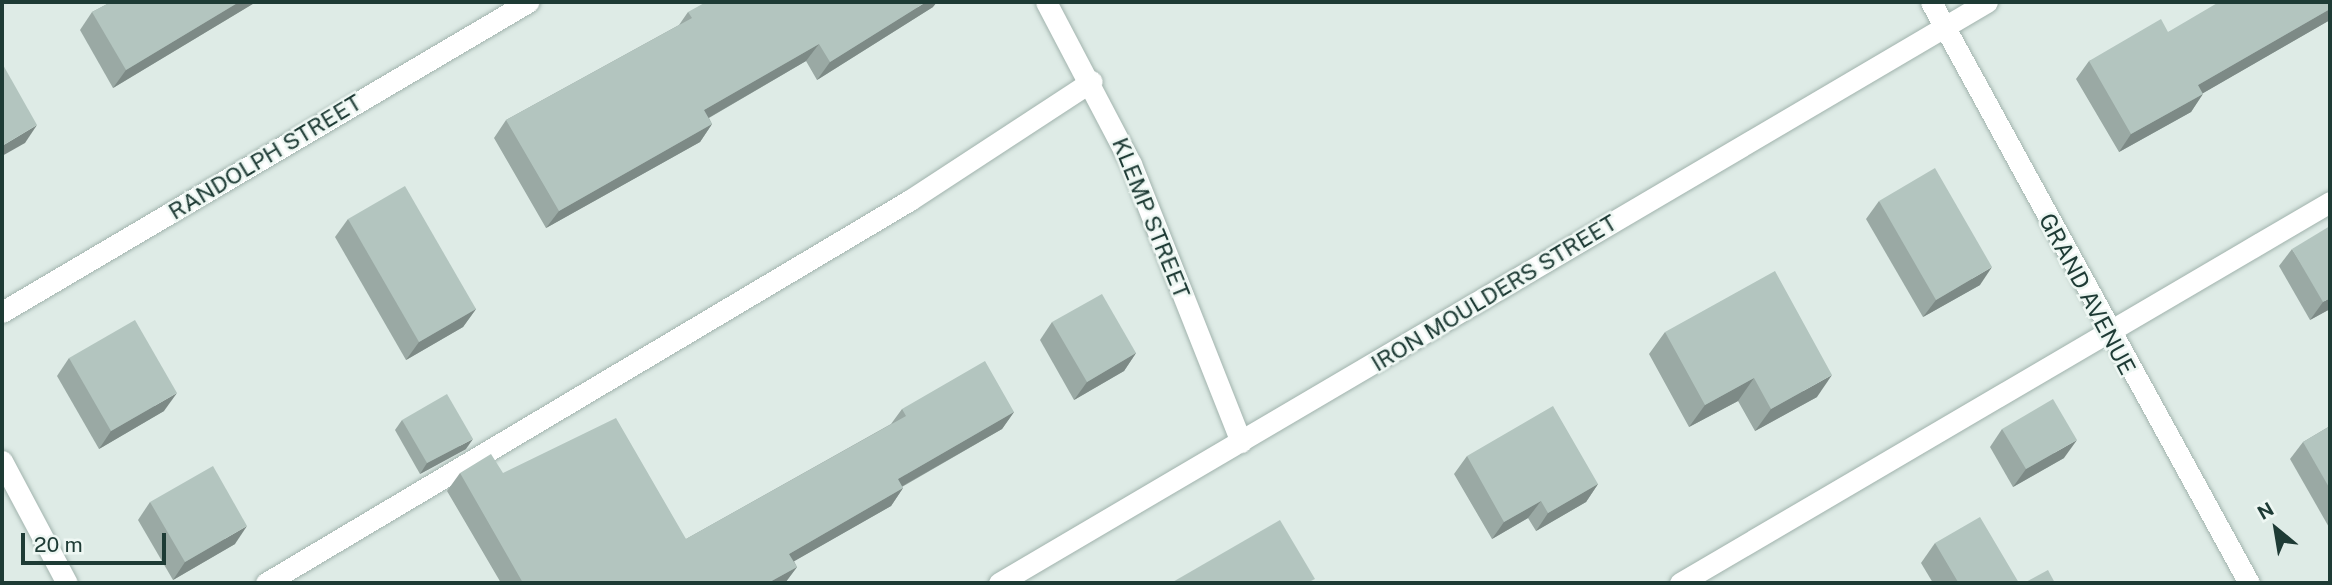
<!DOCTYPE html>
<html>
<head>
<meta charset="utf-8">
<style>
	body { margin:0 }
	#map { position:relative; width:2332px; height:585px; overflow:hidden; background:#deebe6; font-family:"Public Sans",sans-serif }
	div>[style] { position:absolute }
	.roads { filter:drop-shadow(0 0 2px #a1b3ad) drop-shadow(0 0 2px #a1b3ad) }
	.minor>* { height:21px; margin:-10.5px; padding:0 10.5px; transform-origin:10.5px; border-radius:10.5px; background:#fff }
	.wall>* { inset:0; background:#9aa9a4 }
	.shaded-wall>* { inset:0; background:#7d8a86 }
	.building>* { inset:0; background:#b3c5bf }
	span { translate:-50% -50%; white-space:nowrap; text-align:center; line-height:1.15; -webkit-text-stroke:5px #eef7f3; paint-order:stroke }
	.street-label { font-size:23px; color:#1e3b35 }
	.frame { position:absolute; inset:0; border:4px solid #1e3b35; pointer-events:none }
	.north { position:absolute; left:2241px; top:494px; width:70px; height:70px; -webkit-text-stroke:5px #eef7f3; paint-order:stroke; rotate:330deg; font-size:19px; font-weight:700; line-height:28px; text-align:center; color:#1e3b35 }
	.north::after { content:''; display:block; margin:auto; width:24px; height:32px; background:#1e3b35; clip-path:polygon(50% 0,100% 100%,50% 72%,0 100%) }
	.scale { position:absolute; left:21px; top:533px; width:145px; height:32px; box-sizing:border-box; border:4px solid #1e3b35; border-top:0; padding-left:9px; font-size:21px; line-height:24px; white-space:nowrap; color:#1e3b35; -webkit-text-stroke:5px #eef7f3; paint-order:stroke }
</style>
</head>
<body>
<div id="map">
	<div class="roads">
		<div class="minor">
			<div style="left:1046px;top:2px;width:183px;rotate:62.3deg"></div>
			<div style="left:1131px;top:164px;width:299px;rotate:68.4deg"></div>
			<div style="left:1931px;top:2px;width:662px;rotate:61.31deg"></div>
			<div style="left:2px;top:312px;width:611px;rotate:-30.51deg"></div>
			<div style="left:2px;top:461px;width:138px;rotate:62deg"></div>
			<div style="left:266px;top:583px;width:749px;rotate:-30.74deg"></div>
			<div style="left:910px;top:200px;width:217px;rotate:-33.2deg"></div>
			<div style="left:999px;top:583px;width:1146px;rotate:-30.46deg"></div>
			<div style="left:1680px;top:583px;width:753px;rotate:-30.38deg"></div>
		</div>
	</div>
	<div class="wall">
		<div style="clip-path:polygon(111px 2px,256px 2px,113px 88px,80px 30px,92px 12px)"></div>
		<div style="clip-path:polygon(2330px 2px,2330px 20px,2203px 93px,2191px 112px,2119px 152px,2076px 79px,2089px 61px,2168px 32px)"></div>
		<div style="clip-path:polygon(933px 7px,817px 80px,806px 61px,709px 118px,712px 124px,700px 142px,546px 228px,494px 138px,506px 120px,679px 25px,688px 12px)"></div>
		<div style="clip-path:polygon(1879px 201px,1980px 285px,1923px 317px,1866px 219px)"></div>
		<div style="clip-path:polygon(348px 219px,476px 309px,463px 327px,406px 360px,335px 237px)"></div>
		<div style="clip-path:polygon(2292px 249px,2330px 309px,2310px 320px,2279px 266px)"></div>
		<div style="clip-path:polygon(1052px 322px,1136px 353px,1124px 371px,1074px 400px,1040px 340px)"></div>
		<div style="clip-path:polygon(1665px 332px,1817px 397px,1755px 431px,1738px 401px,1689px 427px,1649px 354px)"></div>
		<div style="clip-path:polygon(69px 358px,164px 411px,99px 449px,57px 376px)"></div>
		<div style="clip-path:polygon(902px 409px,1014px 412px,1002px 429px,902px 487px,903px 488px,891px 506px,794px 561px,797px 567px,785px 583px,501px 583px,447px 491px,460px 473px,503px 473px,686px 539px,891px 424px)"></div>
		<div style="clip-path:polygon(402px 420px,466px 449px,420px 474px,395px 430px)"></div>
		<div style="clip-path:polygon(2330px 426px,2330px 529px,2290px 459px,2303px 442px)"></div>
		<div style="clip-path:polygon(2002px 429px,2064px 458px,2013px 487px,1990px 447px)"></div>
		<div style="clip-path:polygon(1467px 456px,1598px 484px,1586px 502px,1536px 531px,1528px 518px,1492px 539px,1454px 474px)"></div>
		<div style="clip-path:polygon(150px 502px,235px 544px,173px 580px,138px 520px)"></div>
		<div style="clip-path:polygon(1935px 543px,2019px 583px,1933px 583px,1921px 563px)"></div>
	</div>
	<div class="shaded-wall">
		<div style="clip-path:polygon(239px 2px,256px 2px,113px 88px,126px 70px)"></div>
		<div style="clip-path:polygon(926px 2px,937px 2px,933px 7px,817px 80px,830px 62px)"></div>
		<div style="clip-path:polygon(2330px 9px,2330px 20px,2186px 103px,2198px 85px)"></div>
		<div style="clip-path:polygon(819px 44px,806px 61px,691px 128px,704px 110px)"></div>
		<div style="clip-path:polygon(2203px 94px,2191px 112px,2119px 152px,2131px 134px)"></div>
		<div style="clip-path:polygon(712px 124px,700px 142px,546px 228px,559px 211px)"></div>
		<div style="clip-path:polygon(37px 125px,25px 143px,2px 156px,2px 146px)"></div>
		<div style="clip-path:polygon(1992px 267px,1980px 285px,1923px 317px,1936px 300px)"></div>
		<div style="clip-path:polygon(2330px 298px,2330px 309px,2310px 320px,2323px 302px)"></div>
		<div style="clip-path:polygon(476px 309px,463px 327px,406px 360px,419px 342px)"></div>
		<div style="clip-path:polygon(1136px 353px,1124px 371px,1074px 400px,1087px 382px)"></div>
		<div style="clip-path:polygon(1832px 375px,1817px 397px,1755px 431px,1771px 409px)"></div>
		<div style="clip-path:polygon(1754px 378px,1738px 401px,1689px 427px,1705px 405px)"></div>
		<div style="clip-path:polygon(177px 393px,164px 411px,99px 449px,111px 431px)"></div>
		<div style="clip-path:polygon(1014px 412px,1002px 429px,885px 496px,898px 479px)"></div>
		<div style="clip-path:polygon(473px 439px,466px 449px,420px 474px,427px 463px)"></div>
		<div style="clip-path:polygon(2077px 440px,2064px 458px,2013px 487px,2026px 469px)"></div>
		<div style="clip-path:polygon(1598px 484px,1586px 502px,1536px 531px,1548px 513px)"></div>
		<div style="clip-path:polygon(903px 488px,891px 506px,777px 571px,789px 554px)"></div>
		<div style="clip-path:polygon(1541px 501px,1528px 518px,1492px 539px,1504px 522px)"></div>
		<div style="clip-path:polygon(247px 526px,235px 544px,173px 580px,185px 562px)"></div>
		<div style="clip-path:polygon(797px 567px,785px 583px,768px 583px)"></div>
	</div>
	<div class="building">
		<div style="clip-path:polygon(111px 2px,239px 2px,126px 70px,92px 12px)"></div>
		<div style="clip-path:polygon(706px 2px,926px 2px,830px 62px,819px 44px,704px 110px,712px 124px,559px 211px,506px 120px,692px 18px,688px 12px)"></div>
		<div style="clip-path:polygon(2219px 2px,2330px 2px,2330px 9px,2198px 85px,2203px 94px,2131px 134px,2089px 61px,2161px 19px,2168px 32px)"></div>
		<div style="clip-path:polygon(2px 63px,37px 125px,2px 146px)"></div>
		<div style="clip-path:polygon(1935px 168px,1992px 267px,1936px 300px,1879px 201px)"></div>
		<div style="clip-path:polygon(405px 186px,476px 309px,419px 342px,348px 219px)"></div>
		<div style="clip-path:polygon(2330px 226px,2330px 298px,2323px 302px,2292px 249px)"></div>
		<div style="clip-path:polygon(1775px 271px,1832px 375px,1771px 409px,1754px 378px,1705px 405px,1665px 332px)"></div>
		<div style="clip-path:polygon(1102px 294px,1136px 353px,1087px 382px,1052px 322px)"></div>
		<div style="clip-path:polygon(135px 320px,177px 393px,111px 431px,69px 358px)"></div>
		<div style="clip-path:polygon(985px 361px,1014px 412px,898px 479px,903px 488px,789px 554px,797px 567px,768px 583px,523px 583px,460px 473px,491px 454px,503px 473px,616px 418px,686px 539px,906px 416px,902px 409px)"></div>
		<div style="clip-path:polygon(447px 394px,473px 439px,427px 463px,402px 420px)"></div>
		<div style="clip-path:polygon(2053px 399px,2077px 440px,2026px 469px,2002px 429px)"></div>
		<div style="clip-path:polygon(1553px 406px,1598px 484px,1548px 513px,1541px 501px,1504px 522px,1467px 456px)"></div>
		<div style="clip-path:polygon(2330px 426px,2330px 489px,2303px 442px)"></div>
		<div style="clip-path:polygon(213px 466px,247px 526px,185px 562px,150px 502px)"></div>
		<div style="clip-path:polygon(1980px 517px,2019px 583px,1955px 583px,1958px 582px,1935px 543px)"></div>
		<div style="clip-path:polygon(1280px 520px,1315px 579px,1307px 583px,1171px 583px)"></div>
		<div style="clip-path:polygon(2048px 570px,2055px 583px,2024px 583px)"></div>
	</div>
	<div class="street-label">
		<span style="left:265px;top:157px;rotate:-31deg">RANDOLPH STREET</span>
		<span style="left:1151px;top:218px;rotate:68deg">KLEMP STREET</span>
		<span style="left:1494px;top:293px;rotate:-31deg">IRON MOULDERS STREET</span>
		<span style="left:2087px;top:294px;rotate:62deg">GRAND AVENUE</span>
	</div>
	<div class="frame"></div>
	<div class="north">N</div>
	<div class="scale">20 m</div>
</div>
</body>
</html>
